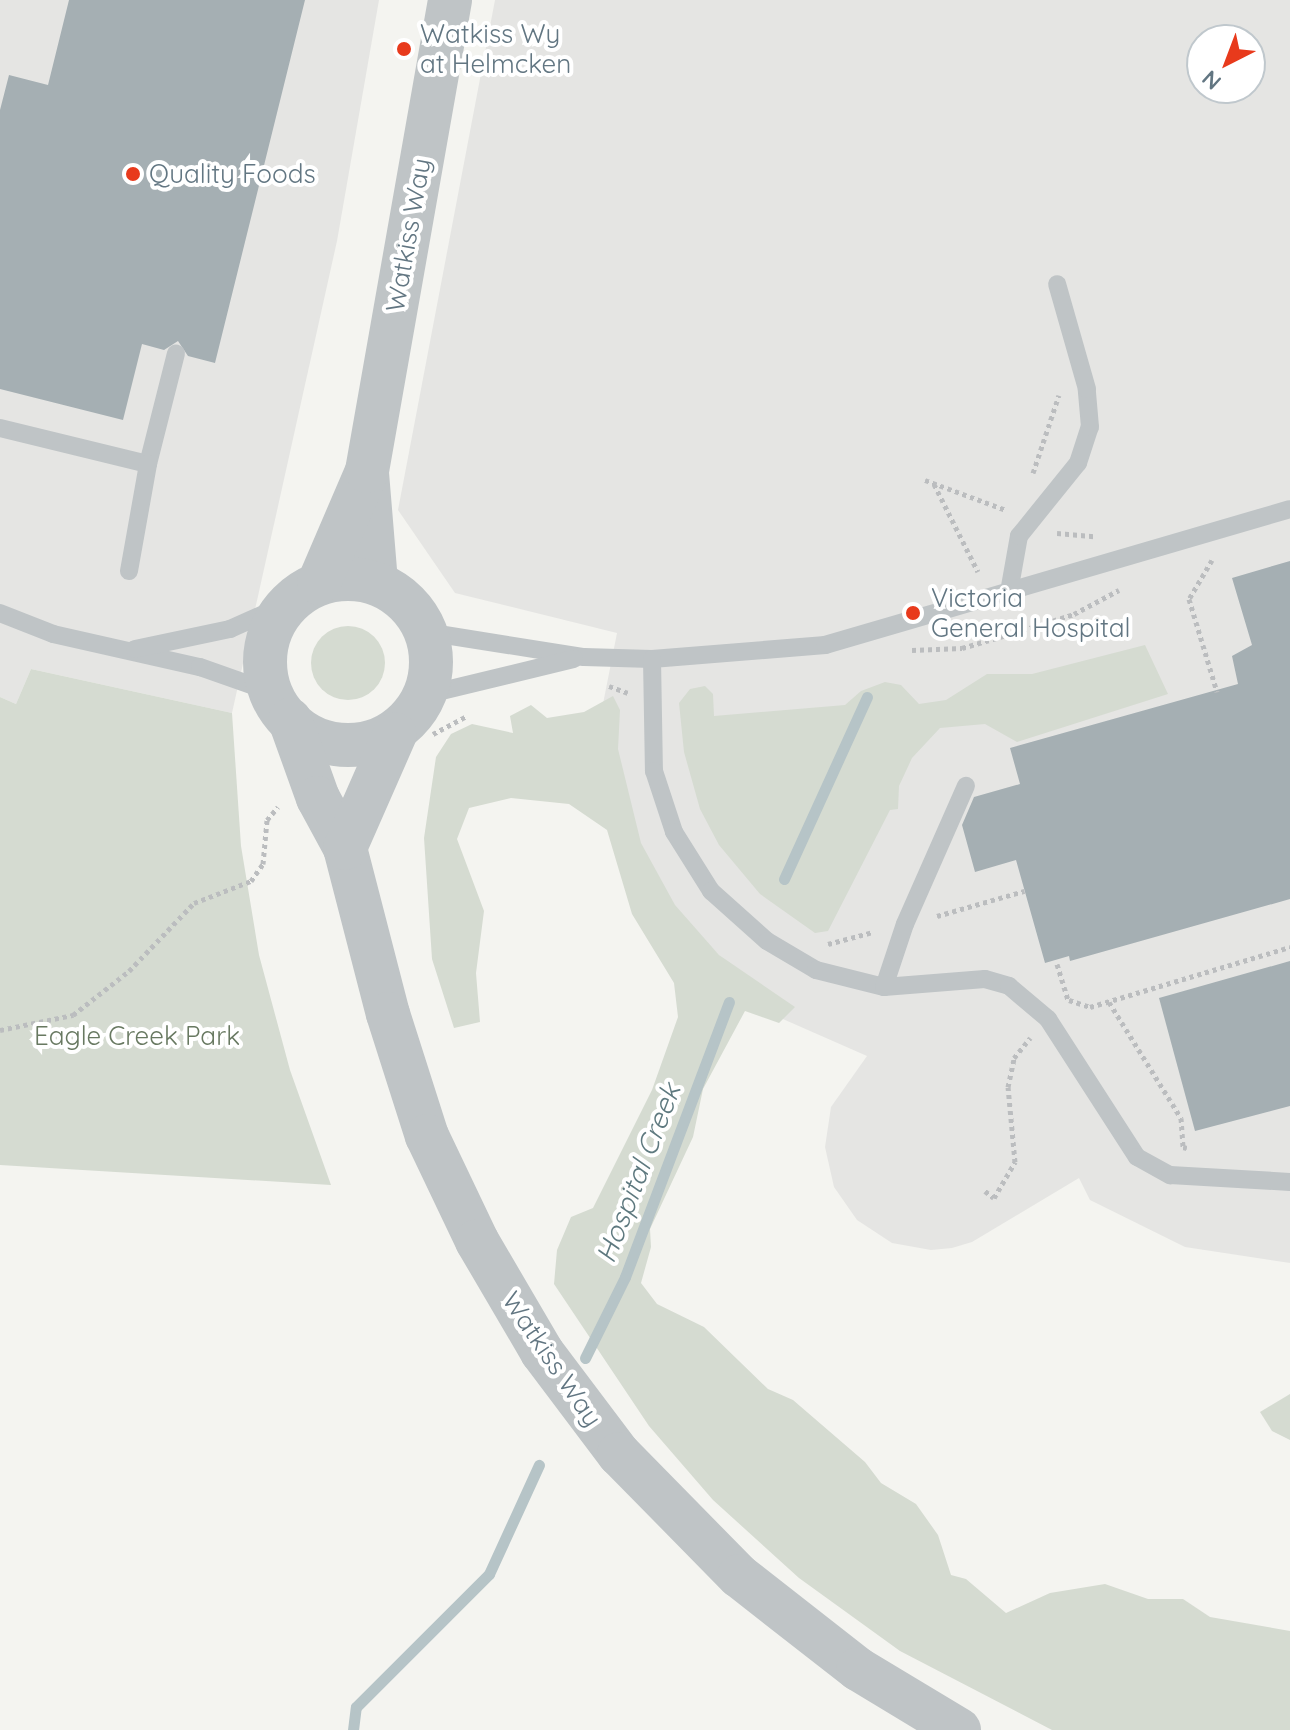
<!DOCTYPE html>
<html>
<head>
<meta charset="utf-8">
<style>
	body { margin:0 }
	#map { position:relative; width:1290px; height:1730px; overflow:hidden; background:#f4f4f0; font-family:Quicksand,sans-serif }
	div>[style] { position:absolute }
	.built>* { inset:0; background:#e5e5e3 }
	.green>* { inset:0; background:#d5dbd1 }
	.round { border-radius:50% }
	.stream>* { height:11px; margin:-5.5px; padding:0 5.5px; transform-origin:5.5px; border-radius:5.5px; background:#b6c4c7 }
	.building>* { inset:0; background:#a5afb3 }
	.path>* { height:5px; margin-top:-2.5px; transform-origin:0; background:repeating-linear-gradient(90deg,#bbbdbf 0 4px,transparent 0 8px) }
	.service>* { height:18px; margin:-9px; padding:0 9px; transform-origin:9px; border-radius:9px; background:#bfc4c6 }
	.tertiary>* { height:44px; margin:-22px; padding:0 22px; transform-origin:22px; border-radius:22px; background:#bfc4c6 }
	.tertiary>.ring { margin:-22px; padding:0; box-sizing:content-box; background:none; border:44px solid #bfc4c6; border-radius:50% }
	.dots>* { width:22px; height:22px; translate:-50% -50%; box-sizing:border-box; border:4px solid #fff; border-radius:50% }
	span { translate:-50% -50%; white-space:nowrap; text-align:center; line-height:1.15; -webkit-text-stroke:8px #fff; paint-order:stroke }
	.poi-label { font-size:26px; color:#627682 }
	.left { translate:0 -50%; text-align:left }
	.street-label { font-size:26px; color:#627682 }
	.park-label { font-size:26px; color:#687961 }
	.water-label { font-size:28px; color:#5e797f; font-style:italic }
	.north { position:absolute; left:1186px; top:24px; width:80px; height:80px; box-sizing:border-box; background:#fff; border:2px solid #c0c8cd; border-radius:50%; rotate:222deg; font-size:22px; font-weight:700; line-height:32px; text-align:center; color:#627682 }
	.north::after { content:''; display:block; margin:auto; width:28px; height:36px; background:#e83a1c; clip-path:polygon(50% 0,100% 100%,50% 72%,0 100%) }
</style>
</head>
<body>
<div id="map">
	<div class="built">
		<div style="clip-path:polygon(0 0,379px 0,337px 241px,232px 713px,31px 669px,16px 704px,0 697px)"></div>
		<div style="clip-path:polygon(evenodd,495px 0,1290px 0,1290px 1263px,1185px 1247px,1090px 1200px,1079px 1178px,972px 1242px,952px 1248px,931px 1250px,892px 1243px,857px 1220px,834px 1187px,825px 1147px,831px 1107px,867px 1056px,776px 1016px,637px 868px,600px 719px,617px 633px,455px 593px,398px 510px,495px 0,1202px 40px,1250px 40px,1250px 88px,1202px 88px,1202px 40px)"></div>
	</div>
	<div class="green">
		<div class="round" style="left:311px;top:626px;width:74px;height:74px"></div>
		<div style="clip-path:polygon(1145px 645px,1168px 694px,1017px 742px,985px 724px,940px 728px,912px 758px,899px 786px,898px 809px,890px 810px,828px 931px,815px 933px,760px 894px,719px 845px,700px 809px,684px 752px,679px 703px,690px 689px,705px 686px,713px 694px,714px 716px,845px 705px,861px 691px,885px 682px,901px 685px,919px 704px,946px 700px,987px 674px,1032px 674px)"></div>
		<div style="clip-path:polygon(31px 669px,232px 713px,241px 846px,259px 955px,290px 1070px,331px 1185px,0 1165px,0 697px,16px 704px)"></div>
		<div style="clip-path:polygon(613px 696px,620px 710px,618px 749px,641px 843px,675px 905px,719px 955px,795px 1007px,779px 1023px,745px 1011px,703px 1089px,693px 1137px,650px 1229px,651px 1247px,641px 1283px,657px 1304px,704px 1327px,768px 1389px,793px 1400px,865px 1462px,881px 1483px,916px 1504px,938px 1535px,951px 1575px,966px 1579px,1006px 1613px,1050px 1593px,1105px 1584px,1148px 1599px,1183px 1599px,1210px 1617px,1290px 1631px,1290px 1730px,1052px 1730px,900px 1651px,799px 1578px,713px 1500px,649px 1426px,554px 1284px,557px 1250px,571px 1217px,593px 1208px,652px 1090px,678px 1017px,674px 983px,632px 914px,607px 830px,569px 804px,511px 798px,469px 808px,457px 839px,484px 911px,476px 973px,480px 1022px,454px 1028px,432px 959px,424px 838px,436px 757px,451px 734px,472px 724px,513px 733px,510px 716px,531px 705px,547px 718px,584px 712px)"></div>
		<div style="clip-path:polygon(1290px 1394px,1290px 1440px,1272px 1431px,1260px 1412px)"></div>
	</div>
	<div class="stream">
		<div style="left:784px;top:879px;width:200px;rotate:-65.5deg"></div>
		<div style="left:585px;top:1358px;width:90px;rotate:-63.7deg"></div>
		<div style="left:625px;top:1277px;width:294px;rotate:-69.3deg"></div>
		<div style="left:353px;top:1730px;width:23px;rotate:-83deg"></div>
		<div style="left:356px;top:1707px;width:188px;rotate:-45deg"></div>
		<div style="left:489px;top:1574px;width:120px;rotate:-65.4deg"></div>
	</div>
	<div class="building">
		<div style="clip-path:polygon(69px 0,305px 0,215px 363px,188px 356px,178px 341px,164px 350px,142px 344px,123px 420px,0 389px,0 110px,9px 75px,48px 85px)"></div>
		<div style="clip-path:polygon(1290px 561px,1290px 899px,1070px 961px,1069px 956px,1045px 963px,1016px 860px,975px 872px,962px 825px,974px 797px,1020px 784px,1010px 748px,1238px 684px,1232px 656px,1252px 645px,1232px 578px)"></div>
		<div style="clip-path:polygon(1290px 961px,1290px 1106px,1195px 1131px,1159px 998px)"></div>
	</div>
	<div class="path">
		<div style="left:1033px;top:473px;width:82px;rotate:-71.6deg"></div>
		<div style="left:925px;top:480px;width:86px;rotate:20.3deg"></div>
		<div style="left:934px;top:484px;width:98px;rotate:63.4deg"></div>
		<div style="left:1057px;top:533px;width:37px;rotate:5deg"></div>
		<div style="left:1212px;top:560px;width:45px;rotate:120.5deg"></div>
		<div style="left:1189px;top:599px;width:97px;rotate:73.2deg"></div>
		<div style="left:912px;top:650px;width:50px;rotate:-2.3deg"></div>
		<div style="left:962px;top:648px;width:47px;rotate:-16.1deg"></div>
		<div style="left:1007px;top:635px;width:70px;rotate:-17.4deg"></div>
		<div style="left:1074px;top:614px;width:51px;rotate:-28.1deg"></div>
		<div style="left:609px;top:686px;width:20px;rotate:20deg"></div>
		<div style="left:433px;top:734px;width:38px;rotate:-28deg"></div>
		<div style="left:937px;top:916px;width:91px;rotate:-16deg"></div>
		<div style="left:828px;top:944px;width:47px;rotate:-14.9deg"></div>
		<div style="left:1057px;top:964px;width:38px;rotate:73deg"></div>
		<div style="left:1069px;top:1000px;width:22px;rotate:18deg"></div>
		<div style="left:1090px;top:1007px;width:209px;rotate:-16.7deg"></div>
		<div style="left:1109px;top:1002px;width:137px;rotate:58.2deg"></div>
		<div style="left:1181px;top:1118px;width:29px;rotate:86deg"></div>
		<div style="left:1183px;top:1147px;width:4px;rotate:14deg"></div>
		<div style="left:0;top:1030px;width:75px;rotate:-11.6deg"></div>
		<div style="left:73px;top:1015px;width:71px;rotate:-38.2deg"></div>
		<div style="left:129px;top:971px;width:94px;rotate:-46.3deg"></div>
		<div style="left:194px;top:903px;width:61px;rotate:-21.1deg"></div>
		<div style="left:251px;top:881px;width:21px;rotate:-55deg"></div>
		<div style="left:263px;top:864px;width:44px;rotate:-84.8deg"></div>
		<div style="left:267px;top:820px;width:17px;rotate:-50deg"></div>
		<div style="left:985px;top:1191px;width:11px;rotate:38deg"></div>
		<div style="left:994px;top:1198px;width:42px;rotate:-59.7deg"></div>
		<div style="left:1015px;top:1162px;width:75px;rotate:-95.3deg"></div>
		<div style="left:1008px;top:1087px;width:30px;rotate:-78deg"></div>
		<div style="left:1014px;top:1058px;width:26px;rotate:-51deg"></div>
	</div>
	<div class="service">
		<div style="left:0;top:428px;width:152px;rotate:13.7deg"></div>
		<div style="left:148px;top:464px;width:114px;rotate:-75.8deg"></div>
		<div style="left:129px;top:571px;width:109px;rotate:-79.9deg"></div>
		<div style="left:1009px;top:592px;width:57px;rotate:-79.9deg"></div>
		<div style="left:1019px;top:536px;width:94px;rotate:-51.1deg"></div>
		<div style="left:1078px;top:463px;width:38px;rotate:-72deg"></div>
		<div style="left:1090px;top:427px;width:38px;rotate:-95deg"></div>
		<div style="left:1087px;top:389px;width:109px;rotate:-105.9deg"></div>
		<div style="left:0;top:613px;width:57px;rotate:21.6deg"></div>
		<div style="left:53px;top:634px;width:151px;rotate:12.7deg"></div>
		<div style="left:200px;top:667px;width:75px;rotate:19.4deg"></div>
		<div style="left:426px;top:632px;width:160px;rotate:9deg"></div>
		<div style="left:584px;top:657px;width:68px;rotate:1.7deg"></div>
		<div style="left:652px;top:659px;width:174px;rotate:-4.6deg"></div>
		<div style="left:825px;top:645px;width:484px;rotate:-16.3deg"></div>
		<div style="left:135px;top:649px;width:97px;rotate:-11.9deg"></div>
		<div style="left:230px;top:629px;width:64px;rotate:-24.1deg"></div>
		<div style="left:652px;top:659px;width:112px;rotate:89deg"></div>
		<div style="left:654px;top:771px;width:64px;rotate:71.8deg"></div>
		<div style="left:674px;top:832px;width:70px;rotate:57.9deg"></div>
		<div style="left:711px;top:891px;width:75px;rotate:41.8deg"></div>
		<div style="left:767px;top:941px;width:57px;rotate:30.6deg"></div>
		<div style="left:816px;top:970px;width:70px;rotate:14deg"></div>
		<div style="left:884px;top:987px;width:101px;rotate:-4.5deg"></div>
		<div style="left:985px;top:979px;width:25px;rotate:16deg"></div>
		<div style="left:1009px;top:986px;width:51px;rotate:40.2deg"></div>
		<div style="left:1048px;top:1019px;width:164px;rotate:57.2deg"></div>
		<div style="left:1137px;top:1157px;width:38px;rotate:29deg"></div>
		<div style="left:1170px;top:1175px;width:120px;rotate:3.3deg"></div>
		<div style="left:425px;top:695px;width:153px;rotate:-13.6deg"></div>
		<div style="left:884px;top:987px;width:66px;rotate:-71.6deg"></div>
		<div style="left:905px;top:924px;width:151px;rotate:-66.2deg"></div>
	</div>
	<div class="tertiary">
		<div style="left:367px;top:473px;width:109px;rotate:85.3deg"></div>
		<div class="ring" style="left:265px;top:579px;width:122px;height:122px"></div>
		<div style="left:319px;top:583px;width:122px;rotate:-66.8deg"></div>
		<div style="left:367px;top:471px;width:478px;rotate:-80deg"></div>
		<div style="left:290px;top:720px;width:83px;rotate:70.3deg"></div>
		<div style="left:318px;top:798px;width:57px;rotate:61.6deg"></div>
		<div style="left:345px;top:848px;width:171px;rotate:75.5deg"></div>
		<div style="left:388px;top:1014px;width:128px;rotate:72.3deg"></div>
		<div style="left:427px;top:1136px;width:116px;rotate:64.5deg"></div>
		<div style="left:477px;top:1241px;width:129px;rotate:59.6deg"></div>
		<div style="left:542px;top:1352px;width:128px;rotate:53deg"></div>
		<div style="left:619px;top:1454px;width:171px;rotate:45.5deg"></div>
		<div style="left:739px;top:1576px;width:151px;rotate:38deg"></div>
		<div style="left:858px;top:1669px;width:118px;rotate:31.1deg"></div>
		<div style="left:345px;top:848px;width:124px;rotate:-66.3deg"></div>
	</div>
	<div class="dots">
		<div style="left:404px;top:49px;background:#e83a1c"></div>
		<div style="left:133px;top:174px;background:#e83a1c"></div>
		<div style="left:913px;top:613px;background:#e83a1c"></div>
	</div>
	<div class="poi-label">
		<span class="left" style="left:420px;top:49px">Watkiss Wy<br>at Helmcken</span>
		<span class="left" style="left:149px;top:174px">Quality Foods</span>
		<span class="left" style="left:931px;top:613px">Victoria<br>General Hospital</span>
	</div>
	<div class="street-label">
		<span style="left:408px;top:235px;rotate:-80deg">Watkiss Way</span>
		<span style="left:552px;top:1359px;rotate:56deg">Watkiss Way</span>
	</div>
	<div class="park-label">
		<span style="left:137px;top:1036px">Eagle Creek Park</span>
	</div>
	<div class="water-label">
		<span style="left:638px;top:1173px;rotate:-69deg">Hospital Creek</span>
	</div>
	<div class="north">N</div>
</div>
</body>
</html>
